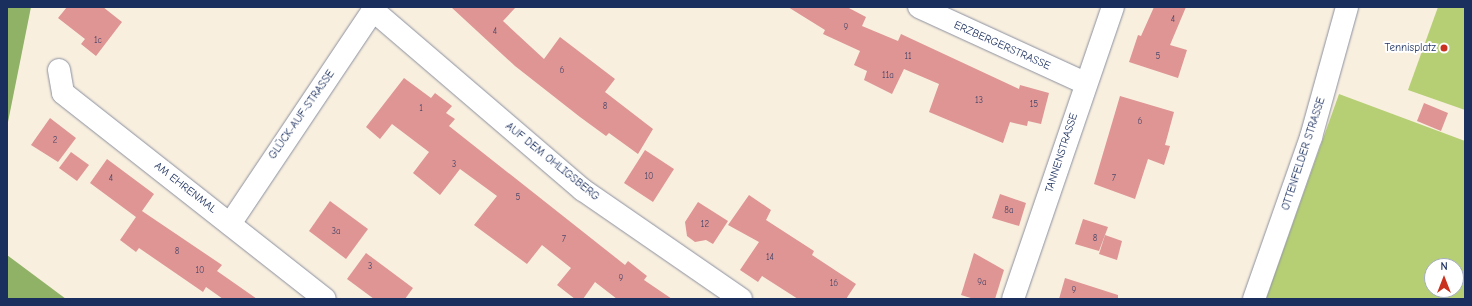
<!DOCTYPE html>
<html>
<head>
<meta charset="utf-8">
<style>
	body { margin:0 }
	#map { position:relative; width:1472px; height:306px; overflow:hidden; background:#f9efdf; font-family:"Comic Neue",sans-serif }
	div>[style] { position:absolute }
	.green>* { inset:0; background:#b6cf75 }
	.forest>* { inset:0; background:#90b266 }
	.building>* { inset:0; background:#de9593 }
	.roads { filter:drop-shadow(0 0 1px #8a8f9e) drop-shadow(0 0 1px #8a8f9e) }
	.minor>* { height:22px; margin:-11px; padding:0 11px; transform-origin:11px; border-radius:11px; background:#fff }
	.dots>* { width:11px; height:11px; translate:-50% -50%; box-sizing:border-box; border:2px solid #fff; border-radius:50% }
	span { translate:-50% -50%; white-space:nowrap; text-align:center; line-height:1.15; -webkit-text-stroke:4px #fff; paint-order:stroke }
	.number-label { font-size:9px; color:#4c486b }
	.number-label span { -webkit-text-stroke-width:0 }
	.street-label { font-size:11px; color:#1b2f5e }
	.poi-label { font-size:11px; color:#1b2f5e }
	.right { translate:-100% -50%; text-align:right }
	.frame { position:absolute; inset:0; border:8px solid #1b2f5e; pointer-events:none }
	.north { position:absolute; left:1424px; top:258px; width:40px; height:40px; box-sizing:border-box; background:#fff; border:1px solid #a4acbf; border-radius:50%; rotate:0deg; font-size:11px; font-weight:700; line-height:16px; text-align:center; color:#1b2f5e }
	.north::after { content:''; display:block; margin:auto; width:14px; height:18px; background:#c8321e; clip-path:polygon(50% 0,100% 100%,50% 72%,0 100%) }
</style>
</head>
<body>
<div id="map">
	<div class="green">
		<div style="clip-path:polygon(1438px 7px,1465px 7px,1465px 110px,1408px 90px)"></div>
		<div style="clip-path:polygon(evenodd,1339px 94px,1465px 141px,1465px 299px,1266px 299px,1339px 94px,1432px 266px,1456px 266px,1456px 290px,1432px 290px,1432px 266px)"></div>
	</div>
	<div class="forest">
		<div style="clip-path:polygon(7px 7px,31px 7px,7px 127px)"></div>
		<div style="clip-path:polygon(7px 255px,66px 299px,7px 299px)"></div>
	</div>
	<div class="building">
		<div style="clip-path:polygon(67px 7px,103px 7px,122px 22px,96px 56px,81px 44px,85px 39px,58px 18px)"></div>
		<div style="clip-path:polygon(451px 7px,516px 7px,503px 21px,544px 59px,560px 37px,615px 79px,605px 92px,653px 129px,638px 154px,609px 133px,606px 136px,580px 117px,515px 66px)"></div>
		<div style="clip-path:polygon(788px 7px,847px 7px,866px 17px,862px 26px,898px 41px,901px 34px,1019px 89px,1020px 85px,1049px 93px,1041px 124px,1028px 121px,1027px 126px,1010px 122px,1003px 143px,929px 112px,939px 84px,904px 69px,892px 94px,864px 80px,867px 71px,854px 65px,860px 51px,823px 34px,825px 30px)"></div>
		<div style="clip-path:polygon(1154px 7px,1186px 7px,1170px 45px,1187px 50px,1178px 78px,1129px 62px,1138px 35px,1141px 36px)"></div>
		<div style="clip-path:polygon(404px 78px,431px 98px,435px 93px,452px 106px,446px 113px,455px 119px,449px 126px,625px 265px,628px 261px,647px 276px,644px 280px,672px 299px,617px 299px,595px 282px,583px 299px,575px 299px,557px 285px,571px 268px,542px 245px,527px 264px,474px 225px,497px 196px,460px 169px,440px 195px,413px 173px,429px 152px,392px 124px,380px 139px,366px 127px)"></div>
		<div style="clip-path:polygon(1120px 96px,1174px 112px,1165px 145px,1170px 146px,1164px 165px,1148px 159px,1135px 199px,1094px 184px)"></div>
		<div style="clip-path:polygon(1424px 103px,1448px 113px,1441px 131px,1417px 121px)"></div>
		<div style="clip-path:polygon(50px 118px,76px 138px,58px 162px,31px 145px)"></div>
		<div style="clip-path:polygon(645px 150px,674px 169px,653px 202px,624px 183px)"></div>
		<div style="clip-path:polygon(71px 152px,89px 165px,77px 181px,59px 168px)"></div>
		<div style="clip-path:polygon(107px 159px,154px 194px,142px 211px,222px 265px,217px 271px,257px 299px,223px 299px,206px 287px,203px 292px,139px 248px,136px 252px,120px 240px,136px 217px,90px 183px)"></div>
		<div style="clip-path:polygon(1000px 194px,1026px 203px,1019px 226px,992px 218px)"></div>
		<div style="clip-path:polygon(749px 195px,771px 210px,766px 220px,814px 251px,812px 255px,856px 284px,846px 299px,798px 299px,762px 276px,758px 282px,740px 270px,759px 242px,728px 225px)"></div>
		<div style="clip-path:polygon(330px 201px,368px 229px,346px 259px,309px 231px)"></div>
		<div style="clip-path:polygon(698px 202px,728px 221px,713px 244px,706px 240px,695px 242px,687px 236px,685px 222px)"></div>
		<div style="clip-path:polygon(1083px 219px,1108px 227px,1099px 251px,1075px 244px)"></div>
		<div style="clip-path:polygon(1105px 235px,1122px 241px,1117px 260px,1099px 254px)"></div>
		<div style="clip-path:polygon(366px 253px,413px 288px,405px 299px,374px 299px,347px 279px)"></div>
		<div style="clip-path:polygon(974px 253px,1004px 270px,995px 299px,974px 299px,961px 295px)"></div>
		<div style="clip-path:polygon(1065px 278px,1118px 295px,1118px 299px,1059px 299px)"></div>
	</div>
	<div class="roads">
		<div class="minor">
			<div style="left:919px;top:7px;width:183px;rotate:24.6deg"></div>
			<div style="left:374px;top:11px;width:275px;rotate:40.6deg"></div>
			<div style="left:583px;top:190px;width:192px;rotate:34.6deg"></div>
			<div style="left:59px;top:70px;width:23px;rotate:80deg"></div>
			<div style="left:63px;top:93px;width:333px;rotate:38.2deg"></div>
			<div style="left:230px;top:224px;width:261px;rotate:-56.2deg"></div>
			<div style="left:1013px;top:299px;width:309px;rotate:-71.1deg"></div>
			<div style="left:1254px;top:299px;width:172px;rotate:-70.6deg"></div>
			<div style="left:1311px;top:137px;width:135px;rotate:-74.5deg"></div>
		</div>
	</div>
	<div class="dots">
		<div style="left:1444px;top:48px;background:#c8321e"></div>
	</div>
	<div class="number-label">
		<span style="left:1173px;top:19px">4</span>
		<span style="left:846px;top:27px">9</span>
		<span style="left:495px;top:31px">4</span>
		<span style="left:98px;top:40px">1c</span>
		<span style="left:908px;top:56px">11</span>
		<span style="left:1158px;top:56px">5</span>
		<span style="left:562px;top:70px">6</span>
		<span style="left:888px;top:75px">11a</span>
		<span style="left:979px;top:100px">13</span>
		<span style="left:1034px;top:104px">15</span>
		<span style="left:605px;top:106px">8</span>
		<span style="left:421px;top:108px">1</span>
		<span style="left:1140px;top:121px">6</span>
		<span style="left:55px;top:140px">2</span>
		<span style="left:454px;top:164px">3</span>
		<span style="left:649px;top:176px">10</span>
		<span style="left:111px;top:178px">4</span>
		<span style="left:1114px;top:178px">7</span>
		<span style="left:518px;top:197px">5</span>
		<span style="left:1009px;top:210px">8a</span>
		<span style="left:705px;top:224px">12</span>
		<span style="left:336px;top:231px">3a</span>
		<span style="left:1095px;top:238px">8</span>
		<span style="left:564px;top:239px">7</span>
		<span style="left:177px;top:251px">8</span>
		<span style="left:770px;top:257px">14</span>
		<span style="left:370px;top:266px">3</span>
		<span style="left:200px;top:270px">10</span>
		<span style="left:621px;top:278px">9</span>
		<span style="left:982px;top:282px">9a</span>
		<span style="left:834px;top:283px">16</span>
		<span style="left:1074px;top:290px">9</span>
	</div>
	<div class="street-label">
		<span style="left:1002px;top:46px;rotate:24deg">ERZBERGERSTRASSE</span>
		<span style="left:302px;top:115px;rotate:-55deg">GLÜCK-AUF-STRASSE</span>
		<span style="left:1062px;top:153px;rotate:-72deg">TANNENSTRASSE</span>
		<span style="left:1304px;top:154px;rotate:-72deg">OTTENFELDER STRASSE</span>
		<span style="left:552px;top:162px;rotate:39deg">AUF DEM OHLIGSBERG</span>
		<span style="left:185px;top:188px;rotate:38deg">AM EHRENMAL</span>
	</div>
	<div class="poi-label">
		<span class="right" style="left:1436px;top:48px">Tennisplatz</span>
	</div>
	<div class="frame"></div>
	<div class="north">N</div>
</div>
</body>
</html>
